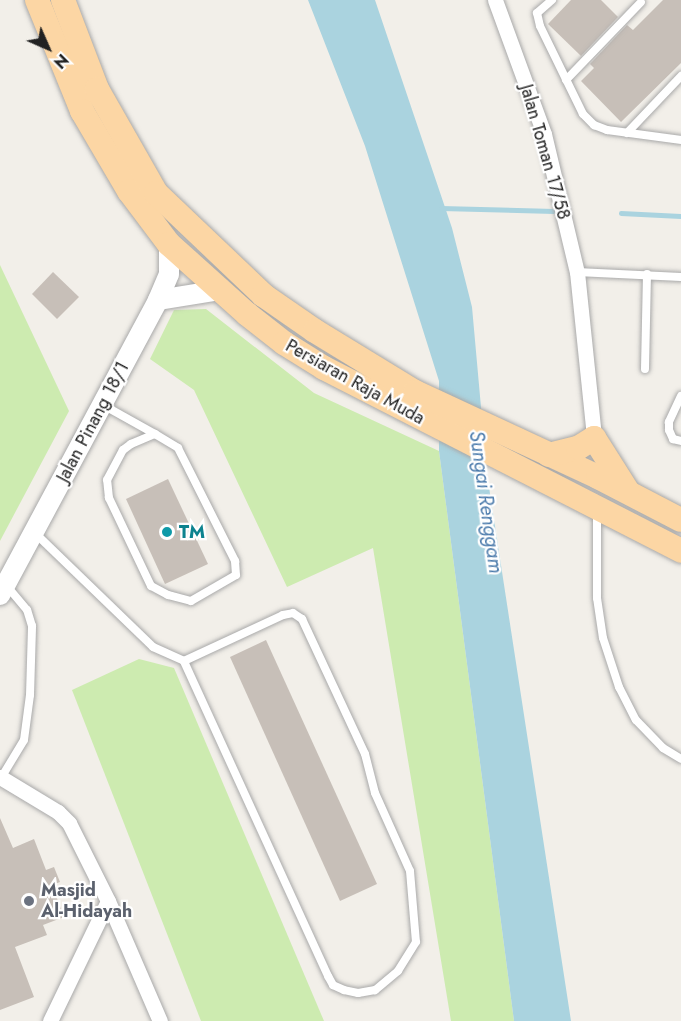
<!DOCTYPE html>
<html>
<head>
<meta charset="utf-8">
<style>
	body { margin:0 }
	#map { position:relative; width:681px; height:1021px; overflow:hidden; background:#f2efe9; font-family:Jost,sans-serif }
	div>[style] { position:absolute }
	.grass>* { inset:0; background:#cdebb0 }
	.water>* { inset:0; background:#aad3df }
	.stream>* { height:4.5px; margin:-2.25px; padding:0 2.25px; transform-origin:2.25px; border-radius:2.25px; background:#aad3df }
	.building>* { inset:0; background:#c7bfb8 }
	.roads { filter:drop-shadow(0 0 2px #a9a9a9) drop-shadow(0 0 2px #a9a9a9) }
	.service>* { height:8px; margin:-4px; padding:0 4px; transform-origin:4px; border-radius:4px; background:#fff }
	.minor>* { height:15px; margin:-7.5px; padding:0 7.5px; transform-origin:7.5px; border-radius:7.5px; background:#fff }
	.tertiary>* { height:20px; margin:-10px; padding:0 10px; transform-origin:10px; border-radius:10px; background:#fff }
	.primary>* { height:24px; margin:-12px; padding:0 12px; transform-origin:12px; border-radius:12px; background:#fcd6a4 }
	.dots>* { width:16px; height:16px; translate:-50% -50%; box-sizing:border-box; border:3px solid #fff; border-radius:50% }
	span { translate:-50% -50%; white-space:nowrap; text-align:center; line-height:1.15; -webkit-text-stroke:4.5px #fff; paint-order:stroke }
	.street-label { font-size:18px; color:#222 }
	.culture-label { font-size:18px; color:#0d838f; font-weight:700 }
	.left { translate:0 -50%; text-align:left }
	.worship-label { font-size:18px; color:#5b616d; font-weight:700 }
	.water-label { font-size:20px; color:#4a7aab; font-style:italic }
	.north { position:absolute; left:18px; top:18px; width:60px; height:60px; -webkit-text-stroke:4px #fff; paint-order:stroke; rotate:135deg; font-size:16px; font-weight:700; line-height:24px; text-align:center; color:#222 }
	.north::after { content:''; display:block; margin:auto; width:21px; height:27px; background:#222; clip-path:polygon(50% 0,100% 100%,50% 72%,0 100%) }
</style>
</head>
<body>
<div id="map">
	<div class="grass">
		<div style="clip-path:polygon(0 265px,69px 411px,0 541px)"></div>
		<div style="clip-path:polygon(206px 309px,314px 393px,439px 451px,514px 1021px,451px 1021px,373px 548px,287px 587px,194px 390px,150px 359px,174px 310px)"></div>
		<div style="clip-path:polygon(139px 659px,174px 668px,324px 1021px,201px 1021px,72px 690px)"></div>
	</div>
	<div class="water">
		<div style="clip-path:polygon(308px 0,375px 0,452px 228px,472px 307px,487px 474px,571px 1021px,514px 1021px,439px 451px,439px 381px,365px 146px)"></div>
	</div>
	<div class="stream">
		<div style="left:441px;top:208px;width:113px;rotate:1.5deg"></div>
		<div style="left:621px;top:213px;width:60px;rotate:2.9deg"></div>
	</div>
	<div class="building">
		<div style="clip-path:polygon(571px 0,601px 0,618px 17px,581px 56px,548px 24px)"></div>
		<div style="clip-path:polygon(663px 0,681px 0,681px 63px,621px 122px,581px 81px,594px 68px,590px 64px,627px 25px,633px 30px)"></div>
		<div style="clip-path:polygon(53px 272px,79px 297px,57px 319px,32px 294px)"></div>
		<div style="clip-path:polygon(168px 479px,208px 564px,165px 584px,126px 499px)"></div>
		<div style="clip-path:polygon(266px 640px,377px 884px,340px 901px,230px 657px)"></div>
		<div style="clip-path:polygon(0 818px,13px 848px,34px 839px,46px 870px,54px 867px,60px 882px,52px 885px,64px 917px,43px 925px,47px 935px,15px 947px,34px 997px,0 1010px)"></div>
	</div>
	<div class="roads">
		<div class="service">
			<div style="left:552px;top:0;width:20px;rotate:139deg"></div>
			<div style="left:537px;top:13px;width:13px;rotate:77deg"></div>
			<div style="left:540px;top:26px;width:98px;rotate:64deg"></div>
			<div style="left:583px;top:114px;width:16px;rotate:45deg"></div>
			<div style="left:594px;top:125px;width:14px;rotate:21deg"></div>
			<div style="left:607px;top:130px;width:75px;rotate:7.7deg"></div>
			<div style="left:566px;top:80px;width:108px;rotate:-46.1deg"></div>
			<div style="left:627px;top:133px;width:79px;rotate:-46.5deg"></div>
			<div style="left:577px;top:272px;width:104px;rotate:2.8deg"></div>
			<div style="left:645px;top:369px;width:95px;rotate:-88.8deg"></div>
			<div style="left:681px;top:396px;width:29px;rotate:115deg"></div>
			<div style="left:669px;top:422px;width:8px;rotate:90deg"></div>
			<div style="left:669px;top:430px;width:10px;rotate:66deg"></div>
			<div style="left:673px;top:439px;width:8px;rotate:14deg"></div>
			<div style="left:103px;top:405px;width:60px;rotate:29.1deg"></div>
			<div style="left:155px;top:434px;width:27px;rotate:31deg"></div>
			<div style="left:178px;top:448px;width:127px;rotate:63.2deg"></div>
			<div style="left:235px;top:561px;width:14px;rotate:86deg"></div>
			<div style="left:236px;top:575px;width:52px;rotate:150deg"></div>
			<div style="left:191px;top:601px;width:24px;rotate:-165deg"></div>
			<div style="left:168px;top:595px;width:19px;rotate:-152deg"></div>
			<div style="left:151px;top:586px;width:98px;rotate:-115.5deg"></div>
			<div style="left:109px;top:498px;width:18px;rotate:-96deg"></div>
			<div style="left:107px;top:480px;width:34px;rotate:-62deg"></div>
			<div style="left:123px;top:450px;width:10px;rotate:-37deg"></div>
			<div style="left:131px;top:444px;width:26px;rotate:-23deg"></div>
			<div style="left:597px;top:513px;width:85px;rotate:90deg"></div>
			<div style="left:597px;top:598px;width:40px;rotate:81.5deg"></div>
			<div style="left:603px;top:638px;width:52px;rotate:71.9deg"></div>
			<div style="left:619px;top:687px;width:37px;rotate:63deg"></div>
			<div style="left:636px;top:720px;width:39px;rotate:46deg"></div>
			<div style="left:663px;top:748px;width:21px;rotate:31deg"></div>
			<div style="left:35px;top:533px;width:164px;rotate:44deg"></div>
			<div style="left:153px;top:647px;width:34px;rotate:24deg"></div>
			<div style="left:184px;top:661px;width:109px;rotate:-24.9deg"></div>
			<div style="left:283px;top:615px;width:10px;rotate:-11deg"></div>
			<div style="left:293px;top:613px;width:11px;rotate:34deg"></div>
			<div style="left:302px;top:619px;width:149px;rotate:65deg"></div>
			<div style="left:365px;top:754px;width:40px;rotate:75.6deg"></div>
			<div style="left:375px;top:793px;width:85px;rotate:65.8deg"></div>
			<div style="left:410px;top:871px;width:71px;rotate:85.2deg"></div>
			<div style="left:416px;top:942px;width:34px;rotate:122deg"></div>
			<div style="left:398px;top:971px;width:30px;rotate:140deg"></div>
			<div style="left:375px;top:990px;width:17px;rotate:170deg"></div>
			<div style="left:358px;top:993px;width:14px;rotate:-168deg"></div>
			<div style="left:344px;top:990px;width:12px;rotate:-156deg"></div>
			<div style="left:333px;top:985px;width:10px;rotate:-119deg"></div>
			<div style="left:328px;top:976px;width:346px;rotate:-114.6deg"></div>
			<div style="left:1px;top:778px;width:44px;rotate:-58.8deg"></div>
			<div style="left:24px;top:740px;width:45px;rotate:-82.4deg"></div>
			<div style="left:30px;top:695px;width:69px;rotate:-88.3deg"></div>
			<div style="left:32px;top:626px;width:17px;rotate:-107deg"></div>
			<div style="left:27px;top:610px;width:31px;rotate:-130deg"></div>
		</div>
		<div class="minor">
			<div style="left:495px;top:0;width:143px;rotate:69.9deg"></div>
			<div style="left:544px;top:134px;width:142px;rotate:76.6deg"></div>
			<div style="left:577px;top:272px;width:174px;rotate:84.1deg"></div>
			<div style="left:0;top:777px;width:68px;rotate:31.1deg"></div>
			<div style="left:58px;top:812px;width:16px;rotate:45deg"></div>
			<div style="left:69px;top:823px;width:87px;rotate:63.4deg"></div>
			<div style="left:108px;top:901px;width:131px;rotate:66.6deg"></div>
			<div style="left:50px;top:1021px;width:133px;rotate:-64.2deg"></div>
		</div>
		<div class="tertiary">
			<div style="left:158px;top:300px;width:63px;rotate:-9.2deg"></div>
			<div style="left:0;top:595px;width:335px;rotate:-61.8deg"></div>
			<div style="left:158px;top:300px;width:28px;rotate:-67deg"></div>
			<div style="left:169px;top:274px;width:30px;rotate:-90deg"></div>
		</div>
		<div class="primary">
			<div style="left:37px;top:0;width:120px;rotate:67.9deg"></div>
			<div style="left:82px;top:111px;width:93px;rotate:59.6deg"></div>
			<div style="left:129px;top:191px;width:66px;rotate:53deg"></div>
			<div style="left:169px;top:244px;width:105px;rotate:41.9deg"></div>
			<div style="left:247px;top:314px;width:47px;rotate:38.1deg"></div>
			<div style="left:284px;top:343px;width:47px;rotate:32deg"></div>
			<div style="left:324px;top:368px;width:401px;rotate:27.1deg"></div>
			<div style="left:63px;top:0;width:95px;rotate:69.1deg"></div>
			<div style="left:97px;top:89px;width:120px;rotate:60.4deg"></div>
			<div style="left:156px;top:193px;width:148px;rotate:43.6deg"></div>
			<div style="left:263px;top:295px;width:63px;rotate:34.7deg"></div>
			<div style="left:315px;top:331px;width:117px;rotate:31.4deg"></div>
			<div style="left:415px;top:392px;width:202px;rotate:24.9deg"></div>
			<div style="left:598px;top:477px;width:93px;rotate:27.4deg"></div>
			<div style="left:549px;top:455px;width:30px;rotate:-14deg"></div>
			<div style="left:578px;top:448px;width:19px;rotate:-32deg"></div>
			<div style="left:594px;top:438px;width:62px;rotate:57.6deg"></div>
		</div>
	</div>
	<div class="dots">
		<div style="left:167px;top:532px;background:#0f9aa8"></div>
		<div style="left:29px;top:901px;background:#6b7280"></div>
	</div>
	<div class="street-label">
		<span style="left:545px;top:152px;rotate:74deg">Jalan Toman 17/58</span>
		<span style="left:355px;top:382px;rotate:29deg">Persiaran Raja Muda</span>
		<span style="left:93px;top:422px;rotate:-62deg">Jalan Pinang 18/1</span>
	</div>
	<div class="culture-label">
		<span class="left" style="left:179px;top:532px">TM</span>
	</div>
	<div class="worship-label">
		<span class="left" style="left:41px;top:901px">Masjid<br>Al-Hidayah</span>
	</div>
	<div class="water-label">
		<span style="left:486px;top:502px;rotate:82deg">Sungai Renggam</span>
	</div>
	<div class="north">N</div>
</div>
</body>
</html>
